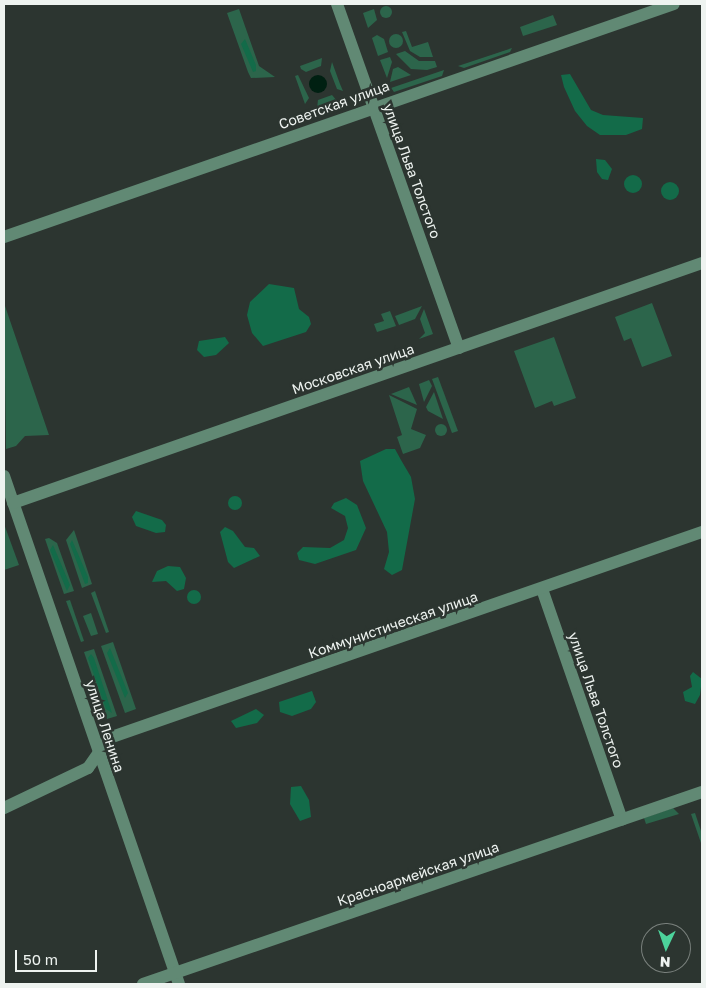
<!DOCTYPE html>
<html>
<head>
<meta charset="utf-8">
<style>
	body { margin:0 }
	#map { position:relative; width:706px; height:988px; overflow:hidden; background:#2c3530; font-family:"Golos Text",sans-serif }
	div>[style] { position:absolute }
	.green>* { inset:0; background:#2c654b }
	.round { border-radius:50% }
	.forest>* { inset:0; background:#136b49 }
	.water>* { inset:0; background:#002012 }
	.minor>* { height:12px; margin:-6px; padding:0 6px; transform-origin:6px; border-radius:6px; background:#618974 }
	span { translate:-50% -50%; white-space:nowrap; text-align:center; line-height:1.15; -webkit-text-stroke:5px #2c3530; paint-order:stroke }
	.street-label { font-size:14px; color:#eef3f0 }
	.frame { position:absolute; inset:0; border:5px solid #eef3f0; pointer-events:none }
	.north { position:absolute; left:641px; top:923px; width:50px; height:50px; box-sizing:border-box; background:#2c3530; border:1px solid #7a817d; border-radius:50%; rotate:183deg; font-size:14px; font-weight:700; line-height:20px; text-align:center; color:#eef3f0 }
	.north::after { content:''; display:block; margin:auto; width:18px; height:22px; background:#4cd39b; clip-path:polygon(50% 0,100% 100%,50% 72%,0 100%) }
	.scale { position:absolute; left:15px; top:950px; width:82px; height:22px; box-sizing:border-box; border:2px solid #eef3f0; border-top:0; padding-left:6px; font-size:15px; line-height:18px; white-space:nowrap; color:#eef3f0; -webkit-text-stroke:4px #2c3530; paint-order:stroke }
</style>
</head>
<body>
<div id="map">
	<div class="green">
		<div class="round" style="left:380px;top:6px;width:12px;height:12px"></div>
		<div style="clip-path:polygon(239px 9px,259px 66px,275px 77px,251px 78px,248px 72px,227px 13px)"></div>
		<div style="clip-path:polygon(374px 9px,377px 20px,368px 28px,363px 13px)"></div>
		<div style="clip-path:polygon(553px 15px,557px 25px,523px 36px,520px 27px)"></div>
		<div style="clip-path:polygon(406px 31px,412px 47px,428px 42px,433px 57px,420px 57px,410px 51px,402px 32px)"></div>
		<div class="round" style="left:389px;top:34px;width:14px;height:14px"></div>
		<div style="clip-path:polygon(377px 35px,384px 39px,388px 52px,378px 56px,372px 38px)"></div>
		<div style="clip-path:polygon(512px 48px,510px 52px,464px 68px,458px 66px)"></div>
		<div style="clip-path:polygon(405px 51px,419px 61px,435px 61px,437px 67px,427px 70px,411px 69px,396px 54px)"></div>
		<div style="clip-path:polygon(390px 57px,392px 62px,387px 78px,380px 60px)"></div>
		<div style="clip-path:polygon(322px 58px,321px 66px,306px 72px,301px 69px,300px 66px)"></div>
		<div style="clip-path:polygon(332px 62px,340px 84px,343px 91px,337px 89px,330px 71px)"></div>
		<div style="clip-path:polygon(398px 67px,411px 75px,390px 82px,393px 69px)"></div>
		<div style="clip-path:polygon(444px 70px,442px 76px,394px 92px,391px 88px)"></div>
		<div style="clip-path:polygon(298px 75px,309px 98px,305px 104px,295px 76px)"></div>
		<div style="clip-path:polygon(332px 95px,337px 101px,317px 109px,318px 100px)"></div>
		<div style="clip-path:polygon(4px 303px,49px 435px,25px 436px,16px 446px,6px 449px)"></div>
		<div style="clip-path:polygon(652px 303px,672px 356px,642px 367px,631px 338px,624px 341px,615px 317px)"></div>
		<div style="clip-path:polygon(422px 306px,415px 319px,399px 325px,395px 316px)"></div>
		<div style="clip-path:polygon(424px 309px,433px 334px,419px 339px,425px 333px,420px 319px)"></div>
		<div style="clip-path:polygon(390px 311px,396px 326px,377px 332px,374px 324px,384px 321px,381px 314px)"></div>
		<div style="clip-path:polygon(554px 337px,576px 398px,554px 406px,552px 401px,535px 408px,514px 351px)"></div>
		<div style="clip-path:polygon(438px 377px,458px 431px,452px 433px,432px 379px)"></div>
		<div style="clip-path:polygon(429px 380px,432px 386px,424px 402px,419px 384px)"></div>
		<div style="clip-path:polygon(409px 387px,417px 405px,391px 394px)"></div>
		<div style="clip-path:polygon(434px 392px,443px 419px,428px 411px,426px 407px)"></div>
		<div style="clip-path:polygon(389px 395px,417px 409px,411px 429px,426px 435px,420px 448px,403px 454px,397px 437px,402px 435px)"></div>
		<div class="round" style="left:435px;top:424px;width:12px;height:12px"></div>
		<div style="clip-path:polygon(4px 524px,19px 565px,4px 570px)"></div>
		<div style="clip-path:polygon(74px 530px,92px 584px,82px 588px,66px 540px)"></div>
		<div style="clip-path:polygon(49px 538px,57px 543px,74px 591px,64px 594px,45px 539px)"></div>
		<div style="clip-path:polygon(95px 591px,109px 632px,106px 633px,91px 593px)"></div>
		<div style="clip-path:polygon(70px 600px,84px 641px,81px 642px,66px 601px)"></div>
		<div style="clip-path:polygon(91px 613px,98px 634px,91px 636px,83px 616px)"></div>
		<div style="clip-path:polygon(113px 642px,136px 709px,125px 713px,101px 646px)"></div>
		<div style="clip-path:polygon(94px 649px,117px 716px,107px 719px,84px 652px)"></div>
		<div style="clip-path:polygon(673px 808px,679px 814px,646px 824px,644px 818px)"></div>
		<div style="clip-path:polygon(695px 813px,702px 834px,702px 846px,691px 814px)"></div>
	</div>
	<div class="forest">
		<div style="clip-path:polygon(245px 39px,256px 65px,256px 71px,253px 72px,241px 44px)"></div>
		<div style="clip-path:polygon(570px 74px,591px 110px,603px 115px,643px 118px,642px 129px,626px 135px,600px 135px,587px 126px,575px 111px,564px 87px,561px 75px)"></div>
		<div style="clip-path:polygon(596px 159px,605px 160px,612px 169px,608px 180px,602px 179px,597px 172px)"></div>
		<div class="round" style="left:624px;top:175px;width:18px;height:18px"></div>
		<div class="round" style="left:661px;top:182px;width:18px;height:18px"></div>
		<div style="clip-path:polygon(269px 284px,294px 288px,299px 309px,309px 317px,311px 324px,306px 332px,263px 346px,252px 333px,247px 315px,250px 302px)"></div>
		<div style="clip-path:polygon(225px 337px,229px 343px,216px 355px,204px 357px,197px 350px,199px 341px)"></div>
		<div style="clip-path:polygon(386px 449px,395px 449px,401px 460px,411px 477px,415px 499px,402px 570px,392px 575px,384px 569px,389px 552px,387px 532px,363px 481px,360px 461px)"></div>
		<div class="round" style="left:228px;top:496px;width:14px;height:14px"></div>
		<div style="clip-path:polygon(346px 498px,357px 505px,366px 528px,356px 550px,315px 564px,299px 560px,297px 553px,303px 547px,330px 548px,344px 540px,348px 528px,345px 516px,331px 508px,334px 503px)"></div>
		<div style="clip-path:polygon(136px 511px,162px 520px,166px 525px,165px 532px,156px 533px,136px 526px,132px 517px)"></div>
		<div style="clip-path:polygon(225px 527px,233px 531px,245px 547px,254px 548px,260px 556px,234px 568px,228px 562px,220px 532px)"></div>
		<div style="clip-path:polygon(72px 540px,88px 577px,88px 583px,85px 584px,70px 544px)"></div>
		<div style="clip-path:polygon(53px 545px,70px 585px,67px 591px,50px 550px)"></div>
		<div style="clip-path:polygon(168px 566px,180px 567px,186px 578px,184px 589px,177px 591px,166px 581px,152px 582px,157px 571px)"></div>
		<div class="round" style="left:187px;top:590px;width:14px;height:14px"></div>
		<div style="clip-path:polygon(110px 648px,128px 693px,125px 698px,107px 653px)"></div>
		<div style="clip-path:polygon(91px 654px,94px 658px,112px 713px,106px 709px,88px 658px)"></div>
		<div style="clip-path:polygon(693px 672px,702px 679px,700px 695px,695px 704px,685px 701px,683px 692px,692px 687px,690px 676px)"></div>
		<div style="clip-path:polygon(312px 691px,316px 702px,311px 709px,292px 716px,280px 712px,279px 702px)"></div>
		<div style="clip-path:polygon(256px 709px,264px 715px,257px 723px,236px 728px,231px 721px)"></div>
		<div style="clip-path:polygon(301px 786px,309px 800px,311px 817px,300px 821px,290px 804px,291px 787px)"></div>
	</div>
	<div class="water">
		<div class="round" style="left:309px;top:75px;width:18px;height:18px"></div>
	</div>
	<div class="minor">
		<div style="left:337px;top:4px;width:365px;rotate:70.5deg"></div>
		<div style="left:4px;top:237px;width:709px;rotate:-19.18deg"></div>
		<div style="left:4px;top:476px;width:537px;rotate:70.99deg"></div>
		<div style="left:13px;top:503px;width:730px;rotate:-19.2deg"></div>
		<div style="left:542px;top:589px;width:244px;rotate:70.9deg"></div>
		<div style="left:4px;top:808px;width:93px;rotate:-25.5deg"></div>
		<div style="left:88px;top:768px;width:37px;rotate:-55deg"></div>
		<div style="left:109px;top:738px;width:628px;rotate:-19.16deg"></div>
		<div style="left:143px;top:984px;width:591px;rotate:-18.96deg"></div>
	</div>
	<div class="street-label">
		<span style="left:334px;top:105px;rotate:-20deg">Советская улица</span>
		<span style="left:412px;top:171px;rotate:70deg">улица Льва Толстого</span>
		<span style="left:353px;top:369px;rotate:-19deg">Московская улица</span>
		<span style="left:393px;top:625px;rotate:-19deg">Коммунистическая улица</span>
		<span style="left:596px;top:700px;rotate:71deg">улица Льва Толстого</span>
		<span style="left:105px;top:726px;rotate:72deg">улица Ленина</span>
		<span style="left:418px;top:874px;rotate:-19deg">Красноармейская улица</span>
	</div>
	<div class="frame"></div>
	<div class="north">N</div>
	<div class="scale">50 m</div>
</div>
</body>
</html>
